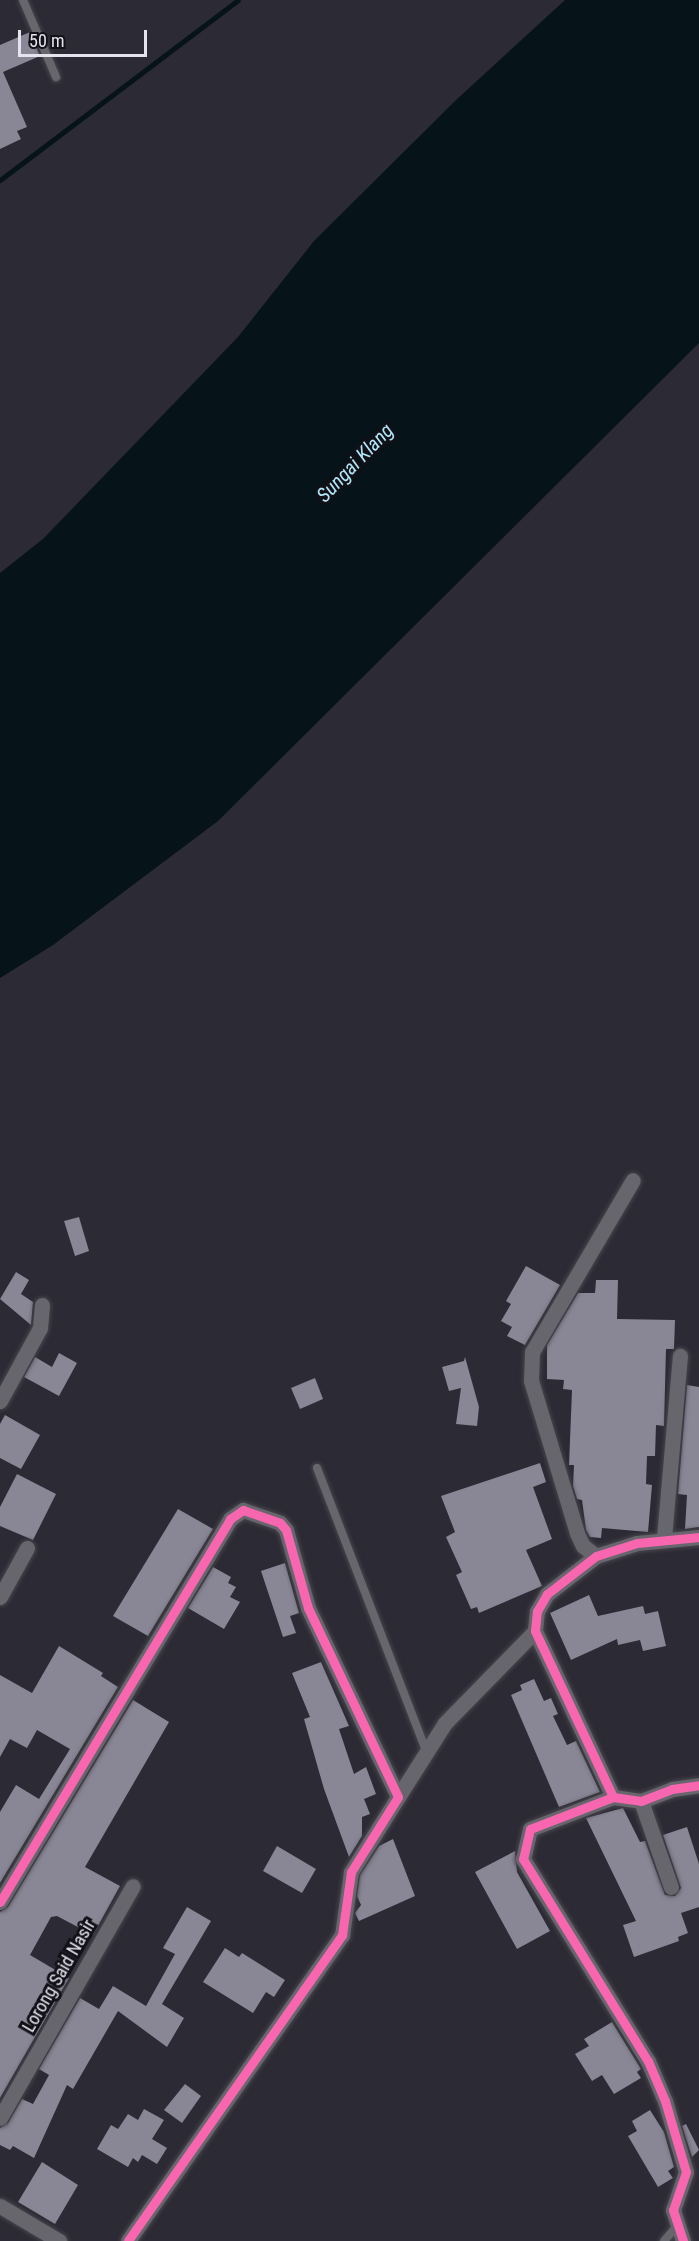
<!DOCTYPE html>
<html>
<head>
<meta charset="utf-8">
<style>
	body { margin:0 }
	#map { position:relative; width:699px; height:2241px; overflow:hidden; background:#2c2a34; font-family:"Roboto Condensed",sans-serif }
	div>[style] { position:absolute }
	.water>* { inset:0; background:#061319 }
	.stream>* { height:5px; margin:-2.5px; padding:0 2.5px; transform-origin:2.5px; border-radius:2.5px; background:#061319 }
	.building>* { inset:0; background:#898695 }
	.roads { filter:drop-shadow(0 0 2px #47454d) drop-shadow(0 0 2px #47454d) }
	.service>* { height:8px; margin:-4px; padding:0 4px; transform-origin:4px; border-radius:4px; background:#68666d }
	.minor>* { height:15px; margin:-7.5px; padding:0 7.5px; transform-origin:7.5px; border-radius:7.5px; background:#68666d }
	.cycleway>* { height:9px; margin:-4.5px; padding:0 4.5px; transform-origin:4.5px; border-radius:4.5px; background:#f766af }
	span { translate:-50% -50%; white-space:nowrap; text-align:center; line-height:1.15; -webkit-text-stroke:6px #121118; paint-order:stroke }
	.street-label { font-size:18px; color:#e6e3ee }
	.water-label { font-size:20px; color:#afe7fa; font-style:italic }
	.scale { position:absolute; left:18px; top:30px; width:129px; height:27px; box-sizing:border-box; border:3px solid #e6e3ee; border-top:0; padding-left:8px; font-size:18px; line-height:21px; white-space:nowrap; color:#e6e3ee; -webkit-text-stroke:4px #121118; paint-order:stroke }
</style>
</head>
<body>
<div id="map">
	<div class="water">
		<div style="clip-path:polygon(565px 0,699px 0,699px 343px,218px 821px,53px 945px,0 978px,0 573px,43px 539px,238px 337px,314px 241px,455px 101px)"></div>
	</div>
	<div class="stream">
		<div style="left:0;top:180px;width:298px;rotate:-37.1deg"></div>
	</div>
	<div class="building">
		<div style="clip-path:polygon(30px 32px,40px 56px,3px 72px,27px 127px,17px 131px,21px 139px,0 149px,0 45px)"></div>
		<div style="clip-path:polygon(79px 1217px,89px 1251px,75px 1256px,64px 1221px)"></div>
		<div style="clip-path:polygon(526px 1266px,560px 1285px,525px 1345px,507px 1336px,512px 1327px,501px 1321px,511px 1304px,506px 1301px)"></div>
		<div style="clip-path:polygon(16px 1272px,29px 1280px,21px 1294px,33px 1302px,31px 1325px,0 1299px)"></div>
		<div style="clip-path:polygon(596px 1280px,618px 1280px,617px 1319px,675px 1320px,674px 1349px,666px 1349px,664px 1426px,656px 1425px,655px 1456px,647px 1456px,646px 1484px,652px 1485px,648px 1532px,602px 1528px,601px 1538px,590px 1537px,586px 1530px,582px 1500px,577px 1499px,573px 1486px,574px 1465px,569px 1465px,572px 1390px,563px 1389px,564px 1380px,547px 1379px,547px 1345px,578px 1293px,595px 1293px)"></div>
		<div style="clip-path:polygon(59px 1353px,77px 1363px,59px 1396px,24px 1377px,35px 1357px,52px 1367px)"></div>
		<div style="clip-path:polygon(465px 1357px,479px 1407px,477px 1426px,456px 1424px,461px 1388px,449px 1391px,442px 1367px,464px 1361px)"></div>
		<div style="clip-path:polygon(315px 1378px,323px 1399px,300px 1409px,291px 1388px)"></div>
		<div style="clip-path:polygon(687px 1385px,699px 1387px,699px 1527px,685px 1529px,687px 1495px,678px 1494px)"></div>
		<div style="clip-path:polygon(5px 1415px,40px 1435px,21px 1469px,0 1458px,0 1424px)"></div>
		<div style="clip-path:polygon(540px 1463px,546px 1482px,533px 1487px,552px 1539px,526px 1550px,542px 1586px,479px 1613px,477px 1607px,471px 1609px,456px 1575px,462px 1572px,446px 1537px,455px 1532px,441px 1496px)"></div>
		<div style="clip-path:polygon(17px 1474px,56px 1494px,33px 1540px,0 1526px,0 1507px)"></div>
		<div style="clip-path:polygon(178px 1509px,213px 1529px,148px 1636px,113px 1616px)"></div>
		<div style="clip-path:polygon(285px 1563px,299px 1613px,290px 1616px,296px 1633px,283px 1637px,261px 1571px)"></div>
		<div style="clip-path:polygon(213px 1567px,231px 1577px,228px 1583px,236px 1587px,230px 1597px,240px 1602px,224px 1629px,188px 1608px)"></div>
		<div style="clip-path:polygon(589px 1595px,598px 1616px,643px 1606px,645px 1614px,658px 1611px,666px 1646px,643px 1651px,640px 1640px,618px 1645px,617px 1639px,571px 1660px,550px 1613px)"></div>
		<div style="clip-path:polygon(59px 1646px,103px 1673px,101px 1676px,118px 1687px,0 1883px,0 1812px,16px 1785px,39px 1799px,70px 1749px,37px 1730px,27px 1748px,10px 1739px,0 1757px,0 1675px,32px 1693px)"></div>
		<div style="clip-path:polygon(321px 1662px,349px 1726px,339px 1729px,354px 1774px,366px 1767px,376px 1794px,364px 1799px,370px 1814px,362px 1817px,362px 1836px,349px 1857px,324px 1789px,304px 1719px,310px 1717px,292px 1673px)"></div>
		<div style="clip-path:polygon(534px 1679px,544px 1701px,551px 1698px,558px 1714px,553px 1716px,567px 1745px,576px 1741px,600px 1792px,559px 1807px,511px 1695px,522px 1690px,520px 1685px)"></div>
		<div style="clip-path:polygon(133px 1700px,169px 1722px,85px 1867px,120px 1886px,93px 1935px,57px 1916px,51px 1917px,30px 1955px,69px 1978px,0 2098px,0 1912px,8px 1907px)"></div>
		<div style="clip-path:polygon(623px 1808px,640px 1842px,645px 1841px,665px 1895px,675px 1896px,681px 1888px,663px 1835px,687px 1827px,699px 1864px,699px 1907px,681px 1913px,688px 1933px,678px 1937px,679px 1941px,634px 1957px,623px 1925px,636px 1921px,586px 1818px)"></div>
		<div style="clip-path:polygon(393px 1839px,415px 1896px,359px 1921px,355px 1913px,361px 1905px,357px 1896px,360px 1875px,379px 1846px)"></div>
		<div style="clip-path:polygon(277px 1846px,316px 1869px,302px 1893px,263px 1871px)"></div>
		<div style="clip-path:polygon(515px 1851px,517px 1872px,550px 1931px,517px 1949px,475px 1872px)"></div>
		<div style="clip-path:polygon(187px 1907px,211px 1921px,162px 2004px,184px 2018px,167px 2047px,118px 2011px,73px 2089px,67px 2085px,34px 2158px,13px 2146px,10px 2150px,0 2145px,0 2128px,8px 2123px,22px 2099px,33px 2104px,49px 2075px,39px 2069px,80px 1998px,99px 2009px,113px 1986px,146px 2006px,175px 1954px,163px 1948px)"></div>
		<div style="clip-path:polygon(225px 1948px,239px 1957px,242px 1953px,285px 1980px,274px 1997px,266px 1992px,253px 2013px,203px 1982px)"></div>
		<div style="clip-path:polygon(612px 2022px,641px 2069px,637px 2072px,641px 2078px,614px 2094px,602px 2075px,592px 2081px,575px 2054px,589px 2046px,584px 2039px)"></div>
		<div style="clip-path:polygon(185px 2084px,201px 2096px,182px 2123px,164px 2110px)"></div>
		<div style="clip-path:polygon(144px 2109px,164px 2120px,152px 2139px,167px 2148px,157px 2164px,142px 2155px,138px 2162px,133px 2158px,128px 2167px,97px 2149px,111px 2125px,118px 2129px,128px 2114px,138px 2120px)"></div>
		<div style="clip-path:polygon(650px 2110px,664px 2132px,674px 2167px,668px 2171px,673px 2178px,658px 2187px,628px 2136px,637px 2131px,632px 2121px)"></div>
		<div style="clip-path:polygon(686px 2124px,699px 2150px,692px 2157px,682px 2126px)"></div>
		<div style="clip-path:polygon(42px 2162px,78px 2185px,55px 2224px,18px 2202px)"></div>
	</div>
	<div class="roads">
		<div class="service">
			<div style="left:23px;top:0;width:84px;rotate:66.8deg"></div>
			<div style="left:317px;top:1468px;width:302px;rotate:68.9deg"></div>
			<div style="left:664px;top:2241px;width:18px;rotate:-49deg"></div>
		</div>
		<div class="minor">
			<div style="left:0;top:1401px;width:83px;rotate:-61.3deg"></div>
			<div style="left:40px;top:1328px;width:23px;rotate:-85deg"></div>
			<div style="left:699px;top:1537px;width:62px;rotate:174.5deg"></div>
			<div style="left:637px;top:1543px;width:43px;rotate:162.4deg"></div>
			<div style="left:596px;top:1556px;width:62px;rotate:142.2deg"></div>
			<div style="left:547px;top:1594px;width:20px;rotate:120deg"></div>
			<div style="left:537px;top:1611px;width:20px;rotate:96deg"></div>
			<div style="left:535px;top:1631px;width:183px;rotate:64.8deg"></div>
			<div style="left:613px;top:1797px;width:28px;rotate:8deg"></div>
			<div style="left:641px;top:1801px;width:33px;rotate:-21deg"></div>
			<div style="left:672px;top:1789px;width:27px;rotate:-8deg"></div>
			<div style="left:664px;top:1538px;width:183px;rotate:-85deg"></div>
			<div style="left:596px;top:1556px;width:16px;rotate:-142deg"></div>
			<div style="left:583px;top:1546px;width:14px;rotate:-115deg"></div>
			<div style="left:577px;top:1533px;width:159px;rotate:-106.8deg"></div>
			<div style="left:531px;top:1381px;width:29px;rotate:-88deg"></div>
			<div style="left:532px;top:1352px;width:199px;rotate:-59.6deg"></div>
			<div style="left:0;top:1597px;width:56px;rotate:-61.1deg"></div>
			<div style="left:398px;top:1797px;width:88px;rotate:-57.6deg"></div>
			<div style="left:445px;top:1723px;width:129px;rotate:-45.6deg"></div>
			<div style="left:613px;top:1797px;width:89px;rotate:158.9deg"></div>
			<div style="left:530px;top:1829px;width:31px;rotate:103deg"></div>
			<div style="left:523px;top:1859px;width:238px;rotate:58.3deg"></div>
			<div style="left:648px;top:2061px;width:43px;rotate:67deg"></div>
			<div style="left:665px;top:2101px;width:74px;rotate:73.5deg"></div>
			<div style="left:686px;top:2172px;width:40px;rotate:108.9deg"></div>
			<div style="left:673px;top:2210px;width:33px;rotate:72deg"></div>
			<div style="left:641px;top:1801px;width:91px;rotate:70.8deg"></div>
			<div style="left:0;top:1902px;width:447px;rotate:-59deg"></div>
			<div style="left:230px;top:1519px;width:16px;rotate:-35deg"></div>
			<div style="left:243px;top:1510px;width:39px;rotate:19deg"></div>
			<div style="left:280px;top:1523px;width:9px;rotate:49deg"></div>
			<div style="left:286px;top:1530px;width:81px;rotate:74.2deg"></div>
			<div style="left:308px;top:1608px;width:209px;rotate:64.5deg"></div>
			<div style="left:398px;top:1797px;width:89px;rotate:122.1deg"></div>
			<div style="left:351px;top:1872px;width:64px;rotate:98.1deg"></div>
			<div style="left:342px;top:1935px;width:373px;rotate:125deg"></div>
			<div style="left:0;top:2118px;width:267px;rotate:-60.2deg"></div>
			<div style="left:0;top:2206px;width:69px;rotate:30.7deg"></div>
		</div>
	</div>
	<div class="cycleway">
		<div style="left:699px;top:1537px;width:62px;rotate:174.5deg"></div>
		<div style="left:637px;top:1543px;width:43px;rotate:162.4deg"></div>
		<div style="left:596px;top:1556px;width:62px;rotate:142.2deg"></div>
		<div style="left:547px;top:1594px;width:20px;rotate:120deg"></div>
		<div style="left:537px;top:1611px;width:20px;rotate:96deg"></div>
		<div style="left:535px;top:1631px;width:183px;rotate:64.8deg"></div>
		<div style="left:613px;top:1797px;width:28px;rotate:8deg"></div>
		<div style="left:641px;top:1801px;width:33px;rotate:-21deg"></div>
		<div style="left:672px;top:1789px;width:27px;rotate:-8deg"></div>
		<div style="left:613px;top:1797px;width:89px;rotate:158.9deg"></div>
		<div style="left:530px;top:1829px;width:31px;rotate:103deg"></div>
		<div style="left:523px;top:1859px;width:238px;rotate:58.3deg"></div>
		<div style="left:648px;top:2061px;width:43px;rotate:67deg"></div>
		<div style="left:665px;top:2101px;width:74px;rotate:73.5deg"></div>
		<div style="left:686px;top:2172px;width:40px;rotate:108.9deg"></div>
		<div style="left:673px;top:2210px;width:33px;rotate:72deg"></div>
		<div style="left:0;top:1902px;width:447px;rotate:-59deg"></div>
		<div style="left:230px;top:1519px;width:16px;rotate:-35deg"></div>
		<div style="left:243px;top:1510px;width:39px;rotate:19deg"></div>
		<div style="left:280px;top:1523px;width:9px;rotate:49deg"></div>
		<div style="left:286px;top:1530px;width:81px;rotate:74.2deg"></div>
		<div style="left:308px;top:1608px;width:209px;rotate:64.5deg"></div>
		<div style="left:398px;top:1797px;width:89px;rotate:122.1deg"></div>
		<div style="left:351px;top:1872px;width:64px;rotate:98.1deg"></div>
		<div style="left:342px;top:1935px;width:373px;rotate:125deg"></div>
	</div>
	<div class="street-label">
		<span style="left:59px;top:1976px;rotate:-60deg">Lorong Said Nasir</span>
	</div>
	<div class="water-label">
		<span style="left:355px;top:463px;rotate:-46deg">Sungai Klang</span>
	</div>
	<div class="scale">50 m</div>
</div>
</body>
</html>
